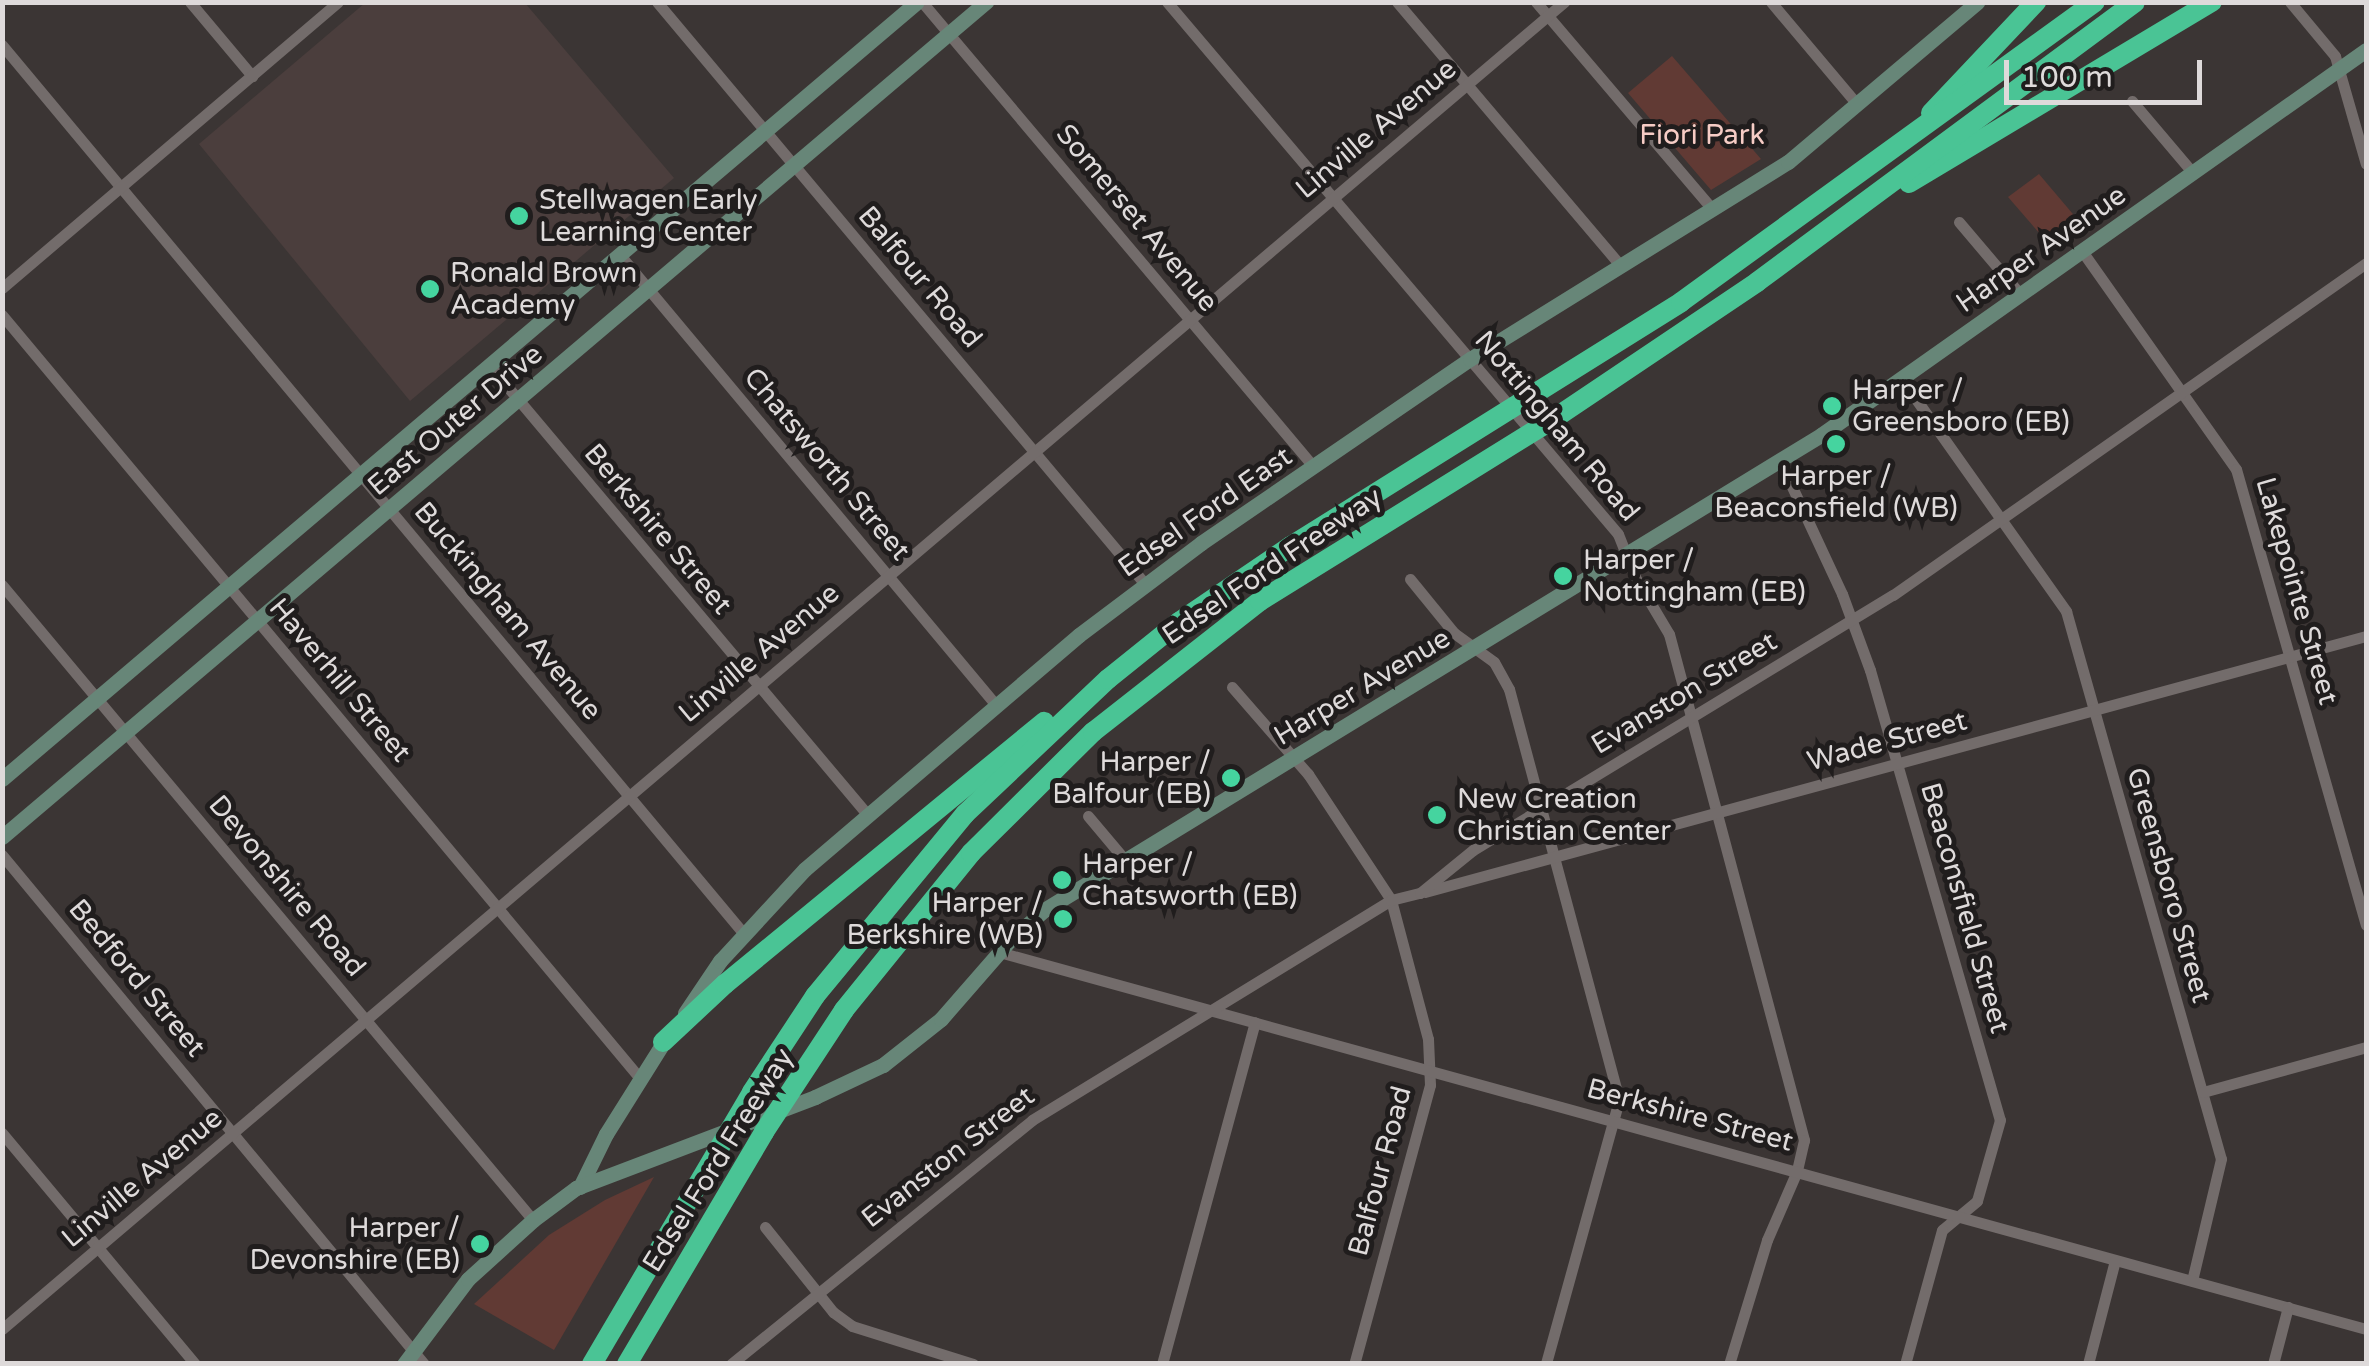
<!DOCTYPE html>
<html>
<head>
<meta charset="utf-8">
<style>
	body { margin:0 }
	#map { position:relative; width:2369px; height:1366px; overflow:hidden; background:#3b3534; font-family:"Varela Round",sans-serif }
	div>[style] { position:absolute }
	.built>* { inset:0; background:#4b3e3d }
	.green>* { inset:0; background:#613a34 }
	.street>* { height:11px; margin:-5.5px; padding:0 5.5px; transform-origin:5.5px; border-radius:5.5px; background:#736c6b }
	.secondary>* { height:15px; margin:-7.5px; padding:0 7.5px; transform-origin:7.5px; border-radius:7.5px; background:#678678 }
	.highway>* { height:20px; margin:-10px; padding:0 10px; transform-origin:10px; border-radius:10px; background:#4ac495 }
	.dots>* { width:28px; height:28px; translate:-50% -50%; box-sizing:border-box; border:5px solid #201d1d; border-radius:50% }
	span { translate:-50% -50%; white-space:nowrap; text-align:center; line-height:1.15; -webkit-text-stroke:10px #201d1d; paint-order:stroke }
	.street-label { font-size:28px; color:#dedada }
	.park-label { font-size:28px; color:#f6ccc5 }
	.poi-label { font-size:28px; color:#dedada }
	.left { translate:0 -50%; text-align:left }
	.right { translate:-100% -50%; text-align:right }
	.frame { position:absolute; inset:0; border:5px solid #dedada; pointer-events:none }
	.scale { position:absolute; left:2004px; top:60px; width:198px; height:45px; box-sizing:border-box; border:5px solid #dedada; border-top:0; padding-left:12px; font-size:30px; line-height:35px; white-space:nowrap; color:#dedada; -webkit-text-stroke:8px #201d1d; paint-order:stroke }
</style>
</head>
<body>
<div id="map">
	<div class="built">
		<div style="clip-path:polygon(365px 3px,525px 3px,674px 178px,410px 401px,199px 144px)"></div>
	</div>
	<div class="green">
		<div style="clip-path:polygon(1672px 56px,1761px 159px,1711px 190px,1628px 93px)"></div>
		<div style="clip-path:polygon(2039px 174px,2078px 220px,2046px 241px,2008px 197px)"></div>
		<div style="clip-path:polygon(654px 1177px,554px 1350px,474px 1304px,549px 1235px,605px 1200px)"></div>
	</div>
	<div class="street">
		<div style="left:190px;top:2px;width:97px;rotate:50deg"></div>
		<div style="left:657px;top:2px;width:760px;rotate:50.02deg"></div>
		<div style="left:922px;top:2px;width:607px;rotate:49.88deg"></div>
		<div style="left:1167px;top:2px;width:697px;rotate:49.71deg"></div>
		<div style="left:1618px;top:534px;width:46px;rotate:68.4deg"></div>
		<div style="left:1635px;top:577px;width:66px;rotate:59.2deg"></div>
		<div style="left:1669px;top:634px;width:524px;rotate:75.06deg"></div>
		<div style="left:1804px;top:1140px;width:32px;rotate:103deg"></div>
		<div style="left:1797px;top:1171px;width:75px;rotate:113.5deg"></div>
		<div style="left:1767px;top:1240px;width:130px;rotate:107deg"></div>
		<div style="left:1397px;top:2px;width:346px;rotate:49.7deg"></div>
		<div style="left:1536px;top:2px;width:273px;rotate:49.6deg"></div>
		<div style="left:1771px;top:2px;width:133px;rotate:49.9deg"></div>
		<div style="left:2290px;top:2px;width:70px;rotate:50.2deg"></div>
		<div style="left:2335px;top:56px;width:112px;rotate:74deg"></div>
		<div style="left:2px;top:45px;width:1158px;rotate:50.15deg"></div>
		<div style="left:2132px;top:101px;width:94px;rotate:49.7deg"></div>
		<div style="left:1959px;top:222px;width:94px;rotate:49.7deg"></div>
		<div style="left:2082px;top:251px;width:267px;rotate:54.8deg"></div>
		<div style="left:2236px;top:469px;width:474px;rotate:74.1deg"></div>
		<div style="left:620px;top:255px;width:586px;rotate:50.12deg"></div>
		<div style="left:2px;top:288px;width:441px;rotate:-40.4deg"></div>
		<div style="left:2px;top:315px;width:993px;rotate:50.11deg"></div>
		<div style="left:490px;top:366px;width:586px;rotate:49.92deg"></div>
		<div style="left:1901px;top:378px;width:286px;rotate:54.7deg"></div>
		<div style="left:2066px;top:611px;width:569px;rotate:74.21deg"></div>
		<div style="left:2221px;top:1159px;width:125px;rotate:103.4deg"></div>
		<div style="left:1780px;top:461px;width:147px;rotate:65deg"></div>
		<div style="left:1842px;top:594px;width:81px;rotate:69.8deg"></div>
		<div style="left:1870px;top:670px;width:468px;rotate:73.9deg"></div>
		<div style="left:2000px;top:1120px;width:84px;rotate:105.9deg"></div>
		<div style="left:1977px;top:1201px;width:45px;rotate:140.4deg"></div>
		<div style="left:1942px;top:1230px;width:139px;rotate:105.4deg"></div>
		<div style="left:1410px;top:579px;width:70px;rotate:50.8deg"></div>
		<div style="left:1454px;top:633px;width:49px;rotate:35.9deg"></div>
		<div style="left:1494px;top:662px;width:31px;rotate:61deg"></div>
		<div style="left:1509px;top:689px;width:425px;rotate:75deg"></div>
		<div style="left:1619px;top:1100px;width:274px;rotate:105.5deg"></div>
		<div style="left:2px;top:585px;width:828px;rotate:50.1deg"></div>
		<div style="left:1232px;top:687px;width:116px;rotate:48.9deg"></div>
		<div style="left:1308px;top:774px;width:151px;rotate:56.6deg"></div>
		<div style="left:1391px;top:900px;width:144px;rotate:75.1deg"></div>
		<div style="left:1428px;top:1039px;width:46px;rotate:87.5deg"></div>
		<div style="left:1430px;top:1085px;width:289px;rotate:105.2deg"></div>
		<div style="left:1088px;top:816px;width:57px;rotate:49.9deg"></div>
		<div style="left:2px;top:855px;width:661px;rotate:50.34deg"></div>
		<div style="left:1425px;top:892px;width:975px;rotate:-15.22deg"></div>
		<div style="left:999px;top:952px;width:1418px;rotate:15.42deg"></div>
		<div style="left:2203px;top:1092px;width:169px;rotate:-15.4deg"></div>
		<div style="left:2px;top:1133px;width:301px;rotate:50.1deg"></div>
		<div style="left:765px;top:1227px;width:109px;rotate:51.3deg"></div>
		<div style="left:833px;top:1312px;width:24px;rotate:36deg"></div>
		<div style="left:852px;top:1326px;width:127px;rotate:17.4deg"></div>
		<div style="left:2px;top:1329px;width:2050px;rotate:-40.35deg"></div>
		<div style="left:731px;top:1364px;width:387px;rotate:-39deg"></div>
		<div style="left:1032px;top:1120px;width:421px;rotate:-31.5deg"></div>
		<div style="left:1391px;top:900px;width:30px;rotate:-14deg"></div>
		<div style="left:1420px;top:893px;width:68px;rotate:-39.1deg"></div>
		<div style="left:1473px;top:850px;width:491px;rotate:-31.3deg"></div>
		<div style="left:1893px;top:595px;width:578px;rotate:-35.07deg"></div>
		<div style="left:1162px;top:1364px;width:354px;rotate:-74.8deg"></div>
		<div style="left:2088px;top:1364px;width:107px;rotate:-75.4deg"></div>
		<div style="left:2273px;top:1364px;width:59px;rotate:-75.3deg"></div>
	</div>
	<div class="secondary">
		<div style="left:2px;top:779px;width:1200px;rotate:-40.34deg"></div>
		<div style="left:2px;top:837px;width:1291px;rotate:-40.32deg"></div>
		<div style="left:685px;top:1013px;width:63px;rotate:-56.1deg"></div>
		<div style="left:720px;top:961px;width:125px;rotate:-47.3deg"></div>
		<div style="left:805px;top:869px;width:360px;rotate:-40.5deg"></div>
		<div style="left:1079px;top:635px;width:153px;rotate:-37deg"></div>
		<div style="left:1201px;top:543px;width:326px;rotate:-34.4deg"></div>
		<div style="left:1470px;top:359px;width:374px;rotate:-31.8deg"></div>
		<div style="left:1788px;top:162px;width:248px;rotate:-40.2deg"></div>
		<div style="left:580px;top:1187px;width:59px;rotate:-63.9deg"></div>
		<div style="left:606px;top:1134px;width:117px;rotate:-57.9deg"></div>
		<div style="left:404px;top:1364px;width:106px;rotate:-53deg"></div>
		<div style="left:468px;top:1279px;width:88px;rotate:-42.2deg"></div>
		<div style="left:533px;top:1220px;width:54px;rotate:-36.7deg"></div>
		<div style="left:576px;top:1188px;width:256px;rotate:-20.8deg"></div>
		<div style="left:815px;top:1097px;width:75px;rotate:-25.2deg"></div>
		<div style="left:883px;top:1065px;width:74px;rotate:-38.4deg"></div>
		<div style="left:941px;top:1019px;width:103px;rotate:-48.9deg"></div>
		<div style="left:1009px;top:941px;width:47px;rotate:-41.5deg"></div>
		<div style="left:1044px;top:910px;width:911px;rotate:-31.44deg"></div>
		<div style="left:1821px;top:435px;width:667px;rotate:-35.24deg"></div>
	</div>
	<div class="highway">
		<div style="left:1931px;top:113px;width:153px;rotate:-46.6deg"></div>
		<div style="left:1909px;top:183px;width:353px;rotate:-30.9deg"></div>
		<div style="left:663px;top:1042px;width:85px;rotate:-43.1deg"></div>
		<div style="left:725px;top:984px;width:413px;rotate:-39.4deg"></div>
		<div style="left:592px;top:1364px;width:316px;rotate:-59.5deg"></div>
		<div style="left:752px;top:1092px;width:115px;rotate:-56.7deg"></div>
		<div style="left:815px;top:996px;width:236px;rotate:-50.5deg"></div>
		<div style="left:965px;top:814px;width:197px;rotate:-43.4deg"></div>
		<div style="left:1108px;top:679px;width:91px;rotate:-38.8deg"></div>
		<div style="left:1179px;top:622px;width:135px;rotate:-34.2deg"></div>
		<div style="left:1291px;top:546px;width:460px;rotate:-32deg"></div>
		<div style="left:1681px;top:302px;width:511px;rotate:-35.93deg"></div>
		<div style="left:627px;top:1364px;width:269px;rotate:-59.4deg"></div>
		<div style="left:764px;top:1132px;width:146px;rotate:-56.7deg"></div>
		<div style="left:844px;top:1010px;width:202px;rotate:-51deg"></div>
		<div style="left:971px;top:853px;width:172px;rotate:-44.8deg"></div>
		<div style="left:1093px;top:732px;width:212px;rotate:-38.1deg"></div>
		<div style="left:1260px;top:601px;width:344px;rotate:-31.8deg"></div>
		<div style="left:1552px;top:420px;width:247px;rotate:-33.9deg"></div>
		<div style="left:1757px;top:282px;width:470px;rotate:-36.5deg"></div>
	</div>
	<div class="dots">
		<div style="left:519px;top:216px;background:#45d49f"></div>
		<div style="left:430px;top:289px;background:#45d49f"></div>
		<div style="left:1832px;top:406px;background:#45d49f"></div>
		<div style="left:1836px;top:444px;background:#45d49f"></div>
		<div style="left:1563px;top:576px;background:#45d49f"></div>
		<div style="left:1231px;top:778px;background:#45d49f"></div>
		<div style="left:1437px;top:815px;background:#45d49f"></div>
		<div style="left:1062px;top:880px;background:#45d49f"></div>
		<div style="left:1063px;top:919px;background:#45d49f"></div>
		<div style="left:480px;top:1244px;background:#45d49f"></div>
	</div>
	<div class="street-label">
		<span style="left:1376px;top:129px;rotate:-40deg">Linville Avenue</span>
		<span style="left:1137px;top:218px;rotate:50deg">Somerset Avenue</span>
		<span style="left:2041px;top:249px;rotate:-35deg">Harper Avenue</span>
		<span style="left:920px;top:277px;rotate:50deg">Balfour Road</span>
		<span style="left:455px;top:420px;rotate:-40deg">East Outer Drive</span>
		<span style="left:1557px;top:426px;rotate:50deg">Nottingham Road</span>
		<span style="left:827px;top:464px;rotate:50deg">Chatsworth Street</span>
		<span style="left:1205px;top:512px;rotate:-35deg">Edsel Ford East</span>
		<span style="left:658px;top:529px;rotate:50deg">Berkshire Street</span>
		<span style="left:1272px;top:566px;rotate:-34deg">Edsel Ford Freeway</span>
		<span style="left:2297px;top:591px;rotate:74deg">Lakepointe Street</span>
		<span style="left:508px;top:611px;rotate:50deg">Buckingham Avenue</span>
		<span style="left:759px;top:653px;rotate:-40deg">Linville Avenue</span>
		<span style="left:340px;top:680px;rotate:50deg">Haverhill Street</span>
		<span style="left:1362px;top:687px;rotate:-31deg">Harper Avenue</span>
		<span style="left:1684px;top:693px;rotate:-31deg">Evanston Street</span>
		<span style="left:1887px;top:741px;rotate:-15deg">Wade Street</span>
		<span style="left:2169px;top:885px;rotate:74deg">Greensboro Street</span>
		<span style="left:287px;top:886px;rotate:50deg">Devonshire Road</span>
		<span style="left:1965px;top:908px;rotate:74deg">Beaconsfield Street</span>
		<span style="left:137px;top:978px;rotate:50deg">Bedford Street</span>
		<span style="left:1690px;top:1115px;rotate:15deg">Berkshire Street</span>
		<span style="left:948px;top:1157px;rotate:-38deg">Evanston Street</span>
		<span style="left:718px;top:1160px;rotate:-58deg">Edsel Ford Freeway</span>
		<span style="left:1380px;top:1171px;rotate:-75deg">Balfour Road</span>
		<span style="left:142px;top:1178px;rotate:-40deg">Linville Avenue</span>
	</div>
	<div class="park-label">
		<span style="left:1702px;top:135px">Fiori Park</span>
	</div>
	<div class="poi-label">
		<span class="left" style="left:539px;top:216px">Stellwagen Early<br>Learning Center</span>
		<span class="left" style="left:450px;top:289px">Ronald Brown<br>Academy</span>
		<span class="left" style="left:1852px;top:406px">Harper /<br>Greensboro (EB)</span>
		<span style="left:1836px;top:492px">Harper /<br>Beaconsfield (WB)</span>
		<span class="left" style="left:1583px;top:576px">Harper /<br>Nottingham (EB)</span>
		<span class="right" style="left:1211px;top:778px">Harper /<br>Balfour (EB)</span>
		<span class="left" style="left:1457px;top:815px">New Creation<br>Christian Center</span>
		<span class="left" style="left:1082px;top:880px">Harper /<br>Chatsworth (EB)</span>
		<span class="right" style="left:1043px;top:919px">Harper /<br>Berkshire (WB)</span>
		<span class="right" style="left:460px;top:1244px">Harper /<br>Devonshire (EB)</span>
	</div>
	<div class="frame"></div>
	<div class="scale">100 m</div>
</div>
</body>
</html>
